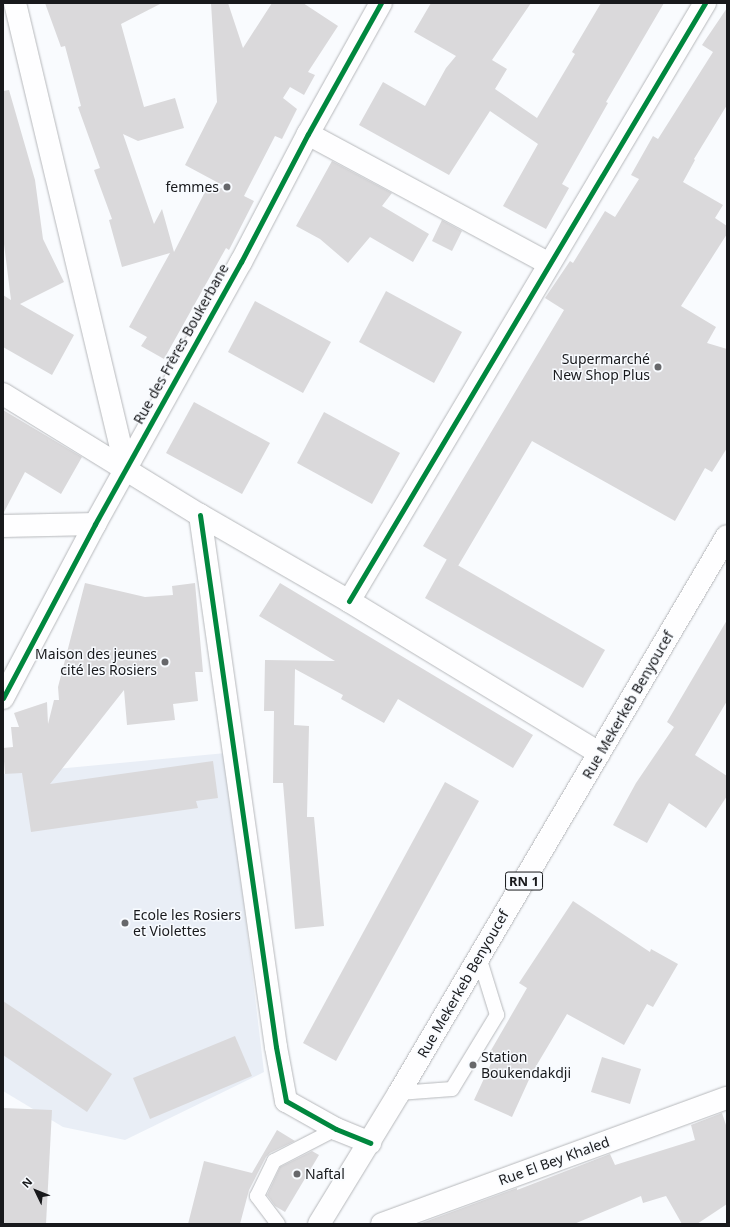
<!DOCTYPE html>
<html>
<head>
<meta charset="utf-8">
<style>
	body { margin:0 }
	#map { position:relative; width:730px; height:1227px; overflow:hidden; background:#f9fbfe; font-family:"Noto Sans",sans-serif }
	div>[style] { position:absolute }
	.built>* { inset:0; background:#e9eef6 }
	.building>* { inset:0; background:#dad9db }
	.roads { filter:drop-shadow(0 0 1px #b6b8bb) drop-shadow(0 0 1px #b6b8bb) }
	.service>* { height:14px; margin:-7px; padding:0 7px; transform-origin:7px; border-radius:7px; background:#fefeff }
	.minor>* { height:22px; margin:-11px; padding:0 11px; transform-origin:11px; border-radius:11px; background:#fefeff }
	.secondary>* { height:22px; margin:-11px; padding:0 11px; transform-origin:11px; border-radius:11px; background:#fefeff }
	.primary>* { height:22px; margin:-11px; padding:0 11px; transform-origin:11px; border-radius:11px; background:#fefeff }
	.cycleway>* { height:5px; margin:-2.5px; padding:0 2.5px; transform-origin:2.5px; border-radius:2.5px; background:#00873e }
	.dots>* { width:11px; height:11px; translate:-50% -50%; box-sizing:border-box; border:2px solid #f8fbff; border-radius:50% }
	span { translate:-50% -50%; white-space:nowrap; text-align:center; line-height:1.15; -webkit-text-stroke:3px #f8fbff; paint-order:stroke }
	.shield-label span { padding:1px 3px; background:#f8fbff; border:1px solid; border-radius:3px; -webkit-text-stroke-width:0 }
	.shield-label { font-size:13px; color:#18191c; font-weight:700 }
	.poi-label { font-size:14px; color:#18191c }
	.right { translate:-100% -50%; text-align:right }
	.left { translate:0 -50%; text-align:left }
	.street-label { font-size:14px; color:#18191c }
	.frame { position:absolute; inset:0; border:4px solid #18191c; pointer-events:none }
	.north { position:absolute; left:16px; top:1171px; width:40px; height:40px; -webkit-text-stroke:3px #f8fbff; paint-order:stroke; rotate:313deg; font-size:11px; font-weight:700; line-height:16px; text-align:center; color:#18191c }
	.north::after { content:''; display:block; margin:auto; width:14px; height:18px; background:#18191c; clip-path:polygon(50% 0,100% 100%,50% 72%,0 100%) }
</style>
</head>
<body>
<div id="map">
	<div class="built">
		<div style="clip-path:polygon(226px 753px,264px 1072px,125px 1140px,63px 1127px,3px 1091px,3px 774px)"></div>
	</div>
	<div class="building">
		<div style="clip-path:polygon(45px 3px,162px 3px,121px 24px,144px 107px,175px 98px,184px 128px,138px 141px,123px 134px,154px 224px,162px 209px,174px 252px,205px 192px,226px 187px,185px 165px,217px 102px,211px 3px,228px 3px,243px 48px,272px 3px,303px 3px,338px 26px,308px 72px,315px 75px,304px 95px,290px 87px,283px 98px,297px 109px,282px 139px,275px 136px,244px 196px,254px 201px,229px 250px,226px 248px,164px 359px,141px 346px,147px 337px,129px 327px,170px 253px,122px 267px,109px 220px,112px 219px,94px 170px,100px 168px,78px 107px,81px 106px,65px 46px,61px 47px)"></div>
		<div style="clip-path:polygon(431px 3px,531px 3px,492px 60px,507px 69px,495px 89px,537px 118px,575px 54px,572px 52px,601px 3px,664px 3px,606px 102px,608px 103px,562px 184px,569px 188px,546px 229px,503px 206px,538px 144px,490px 111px,449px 175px,359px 125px,383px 82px,425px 106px,446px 68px,456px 56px,414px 32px)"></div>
		<div style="clip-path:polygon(727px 8px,727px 105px,694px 159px,695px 160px,683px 182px,723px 205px,715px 218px,727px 226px,727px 234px,681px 306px,716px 327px,707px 343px,727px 349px,727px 448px,712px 472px,705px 468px,675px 521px,532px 441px,458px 566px,423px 546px,564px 310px,545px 298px,570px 261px,573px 263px,605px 211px,615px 217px,639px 179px,631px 175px,653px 136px,658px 139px,713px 52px,702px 45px)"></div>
		<div style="clip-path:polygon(9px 90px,35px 180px,43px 239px,64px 282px,20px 304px,74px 335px,52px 375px,3px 347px,3px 295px,11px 300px,3px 236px,3px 91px)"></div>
		<div style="clip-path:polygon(332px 161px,392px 193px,382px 206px,429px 234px,413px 262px,370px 237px,348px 263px,320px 239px,296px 226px)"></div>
		<div style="clip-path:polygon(442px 220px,462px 231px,452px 251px,432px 241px)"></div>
		<div style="clip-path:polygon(386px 291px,462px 332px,434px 383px,359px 342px)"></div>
		<div style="clip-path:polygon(255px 301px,331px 342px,303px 393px,228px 352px)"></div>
		<div style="clip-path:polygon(194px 402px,270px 443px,242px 494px,166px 453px)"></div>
		<div style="clip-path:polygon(3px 410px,82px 457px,61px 494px,25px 472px,3px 514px)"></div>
		<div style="clip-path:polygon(324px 412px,400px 453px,372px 504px,297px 463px)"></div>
		<div style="clip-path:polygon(447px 559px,605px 650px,583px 688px,425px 598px)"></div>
		<div style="clip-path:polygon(85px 583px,145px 597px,173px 595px,172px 586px,195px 583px,203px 672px,195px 672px,198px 701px,173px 704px,175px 720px,127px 725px,124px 690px,50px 784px,213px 761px,218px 798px,196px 801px,198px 808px,31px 832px,22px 773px,5px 774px,3px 748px,13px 747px,11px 727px,19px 727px,14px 713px,47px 702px,48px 724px,54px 700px,59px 700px,58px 687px)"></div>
		<div style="clip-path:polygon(280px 583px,533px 735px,513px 768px,398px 699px,384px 723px,341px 699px,343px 695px,295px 669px,294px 725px,309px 726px,307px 817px,314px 817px,324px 926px,295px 929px,283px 783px,273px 783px,274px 711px,264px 711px,265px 660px,335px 661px,259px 616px)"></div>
		<div style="clip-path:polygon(727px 620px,727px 701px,695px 755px,727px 776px,727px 796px,706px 828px,669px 803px,647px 843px,613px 825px,636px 783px,674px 727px,667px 722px)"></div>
		<div style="clip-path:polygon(445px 782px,479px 801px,336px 1061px,303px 1043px)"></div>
		<div style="clip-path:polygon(573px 901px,650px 952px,651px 949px,678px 964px,653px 1007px,647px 1004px,624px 1045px,567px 1014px,532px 1073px,512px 1117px,474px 1100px,495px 1055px,490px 1052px,527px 988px,519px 983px)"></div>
		<div style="clip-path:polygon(3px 1001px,112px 1074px,87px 1112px,3px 1055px)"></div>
		<div style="clip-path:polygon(235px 1036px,252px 1076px,150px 1119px,133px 1078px)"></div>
		<div style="clip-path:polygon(602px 1057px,641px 1069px,630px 1104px,591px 1092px)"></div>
		<div style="clip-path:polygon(3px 1108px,52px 1110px,46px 1224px,3px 1223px)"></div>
		<div style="clip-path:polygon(722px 1113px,727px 1128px,727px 1204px,697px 1224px,682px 1224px,666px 1196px,643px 1203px,641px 1196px,574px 1224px,419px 1224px,517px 1188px,517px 1190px,610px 1154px,615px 1165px,695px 1140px,691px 1125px)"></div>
		<div style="clip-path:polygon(277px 1130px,295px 1141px,270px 1153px,266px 1157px,249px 1190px,240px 1224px,188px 1224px,204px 1161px,252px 1173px)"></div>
		<div style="clip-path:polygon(312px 1151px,319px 1155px,285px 1212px,275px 1206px,267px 1195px,280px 1167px)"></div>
	</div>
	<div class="roads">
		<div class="service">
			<div style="left:399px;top:1093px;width:53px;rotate:-4.3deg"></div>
			<div style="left:452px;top:1089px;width:87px;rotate:-58.7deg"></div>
			<div style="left:497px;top:1015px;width:61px;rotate:-107.2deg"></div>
			<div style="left:278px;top:1224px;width:35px;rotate:-127deg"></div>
			<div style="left:257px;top:1196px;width:39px;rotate:-64deg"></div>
			<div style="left:274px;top:1161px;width:70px;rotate:-27.3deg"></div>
		</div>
		<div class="minor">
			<div style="left:15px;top:3px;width:478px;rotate:76.6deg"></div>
			<div style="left:308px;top:134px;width:272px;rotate:28.3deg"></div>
			<div style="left:3px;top:394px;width:231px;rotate:31.6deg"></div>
			<div style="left:200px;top:515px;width:172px;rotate:30deg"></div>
			<div style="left:349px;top:601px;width:293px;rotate:31.3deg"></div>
			<div style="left:200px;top:515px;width:537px;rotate:81.87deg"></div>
			<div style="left:276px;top:1047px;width:55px;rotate:79.5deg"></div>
			<div style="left:286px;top:1101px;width:57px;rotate:29.2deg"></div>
			<div style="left:336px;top:1129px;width:37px;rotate:22deg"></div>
			<div style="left:3px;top:526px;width:92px;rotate:-1.2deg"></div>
			<div style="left:349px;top:601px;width:696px;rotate:-59.23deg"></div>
			<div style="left:3px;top:698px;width:197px;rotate:-62.1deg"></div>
			<div style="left:95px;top:524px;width:300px;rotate:-60.9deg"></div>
			<div style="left:241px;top:262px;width:144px;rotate:-62.4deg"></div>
			<div style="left:308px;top:134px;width:150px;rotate:-60.9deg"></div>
		</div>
		<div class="secondary">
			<div style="left:382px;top:1224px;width:367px;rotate:-20.1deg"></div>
		</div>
		<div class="primary">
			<div style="left:319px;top:1224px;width:153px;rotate:-58.6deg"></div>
			<div style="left:399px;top:1093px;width:646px;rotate:-59.51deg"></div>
		</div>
	</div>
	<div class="cycleway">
		<div style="left:200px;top:515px;width:537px;rotate:81.87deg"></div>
		<div style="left:276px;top:1047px;width:55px;rotate:79.5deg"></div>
		<div style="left:286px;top:1101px;width:57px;rotate:29.2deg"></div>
		<div style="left:336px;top:1129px;width:37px;rotate:22deg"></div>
		<div style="left:349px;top:601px;width:696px;rotate:-59.23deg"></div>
		<div style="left:3px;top:698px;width:197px;rotate:-62.1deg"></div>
		<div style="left:95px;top:524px;width:300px;rotate:-60.9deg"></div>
		<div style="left:241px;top:262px;width:144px;rotate:-62.4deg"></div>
		<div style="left:308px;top:134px;width:150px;rotate:-60.9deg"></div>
	</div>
	<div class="dots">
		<div style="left:227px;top:187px;background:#67686b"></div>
		<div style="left:658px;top:367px;background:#67686b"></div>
		<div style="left:165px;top:662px;background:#67686b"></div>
		<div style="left:125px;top:923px;background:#67686b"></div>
		<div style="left:473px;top:1065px;background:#67686b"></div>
		<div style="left:297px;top:1174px;background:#67686b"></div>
	</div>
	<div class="shield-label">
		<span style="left:524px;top:881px">RN 1</span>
	</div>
	<div class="poi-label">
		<span class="right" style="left:219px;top:187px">femmes</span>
		<span class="right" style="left:650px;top:367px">Supermarché<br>New Shop Plus</span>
		<span class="right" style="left:157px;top:662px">Maison des jeunes<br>cité les Rosiers</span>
		<span class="left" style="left:133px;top:923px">Ecole les Rosiers<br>et Violettes</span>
		<span class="left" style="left:481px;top:1065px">Station<br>Boukendakdji</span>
		<span class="left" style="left:305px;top:1174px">Naftal</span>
	</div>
	<div class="street-label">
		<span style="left:181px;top:344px;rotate:-61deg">Rue des Frères Boukerbane</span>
		<span style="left:628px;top:705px;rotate:-60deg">Rue Mekerkeb Benyoucef</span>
		<span style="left:463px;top:984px;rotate:-60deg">Rue Mekerkeb Benyoucef</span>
		<span style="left:554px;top:1161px;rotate:-20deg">Rue El Bey Khaled</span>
	</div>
	<div class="frame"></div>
	<div class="north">N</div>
</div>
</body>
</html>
